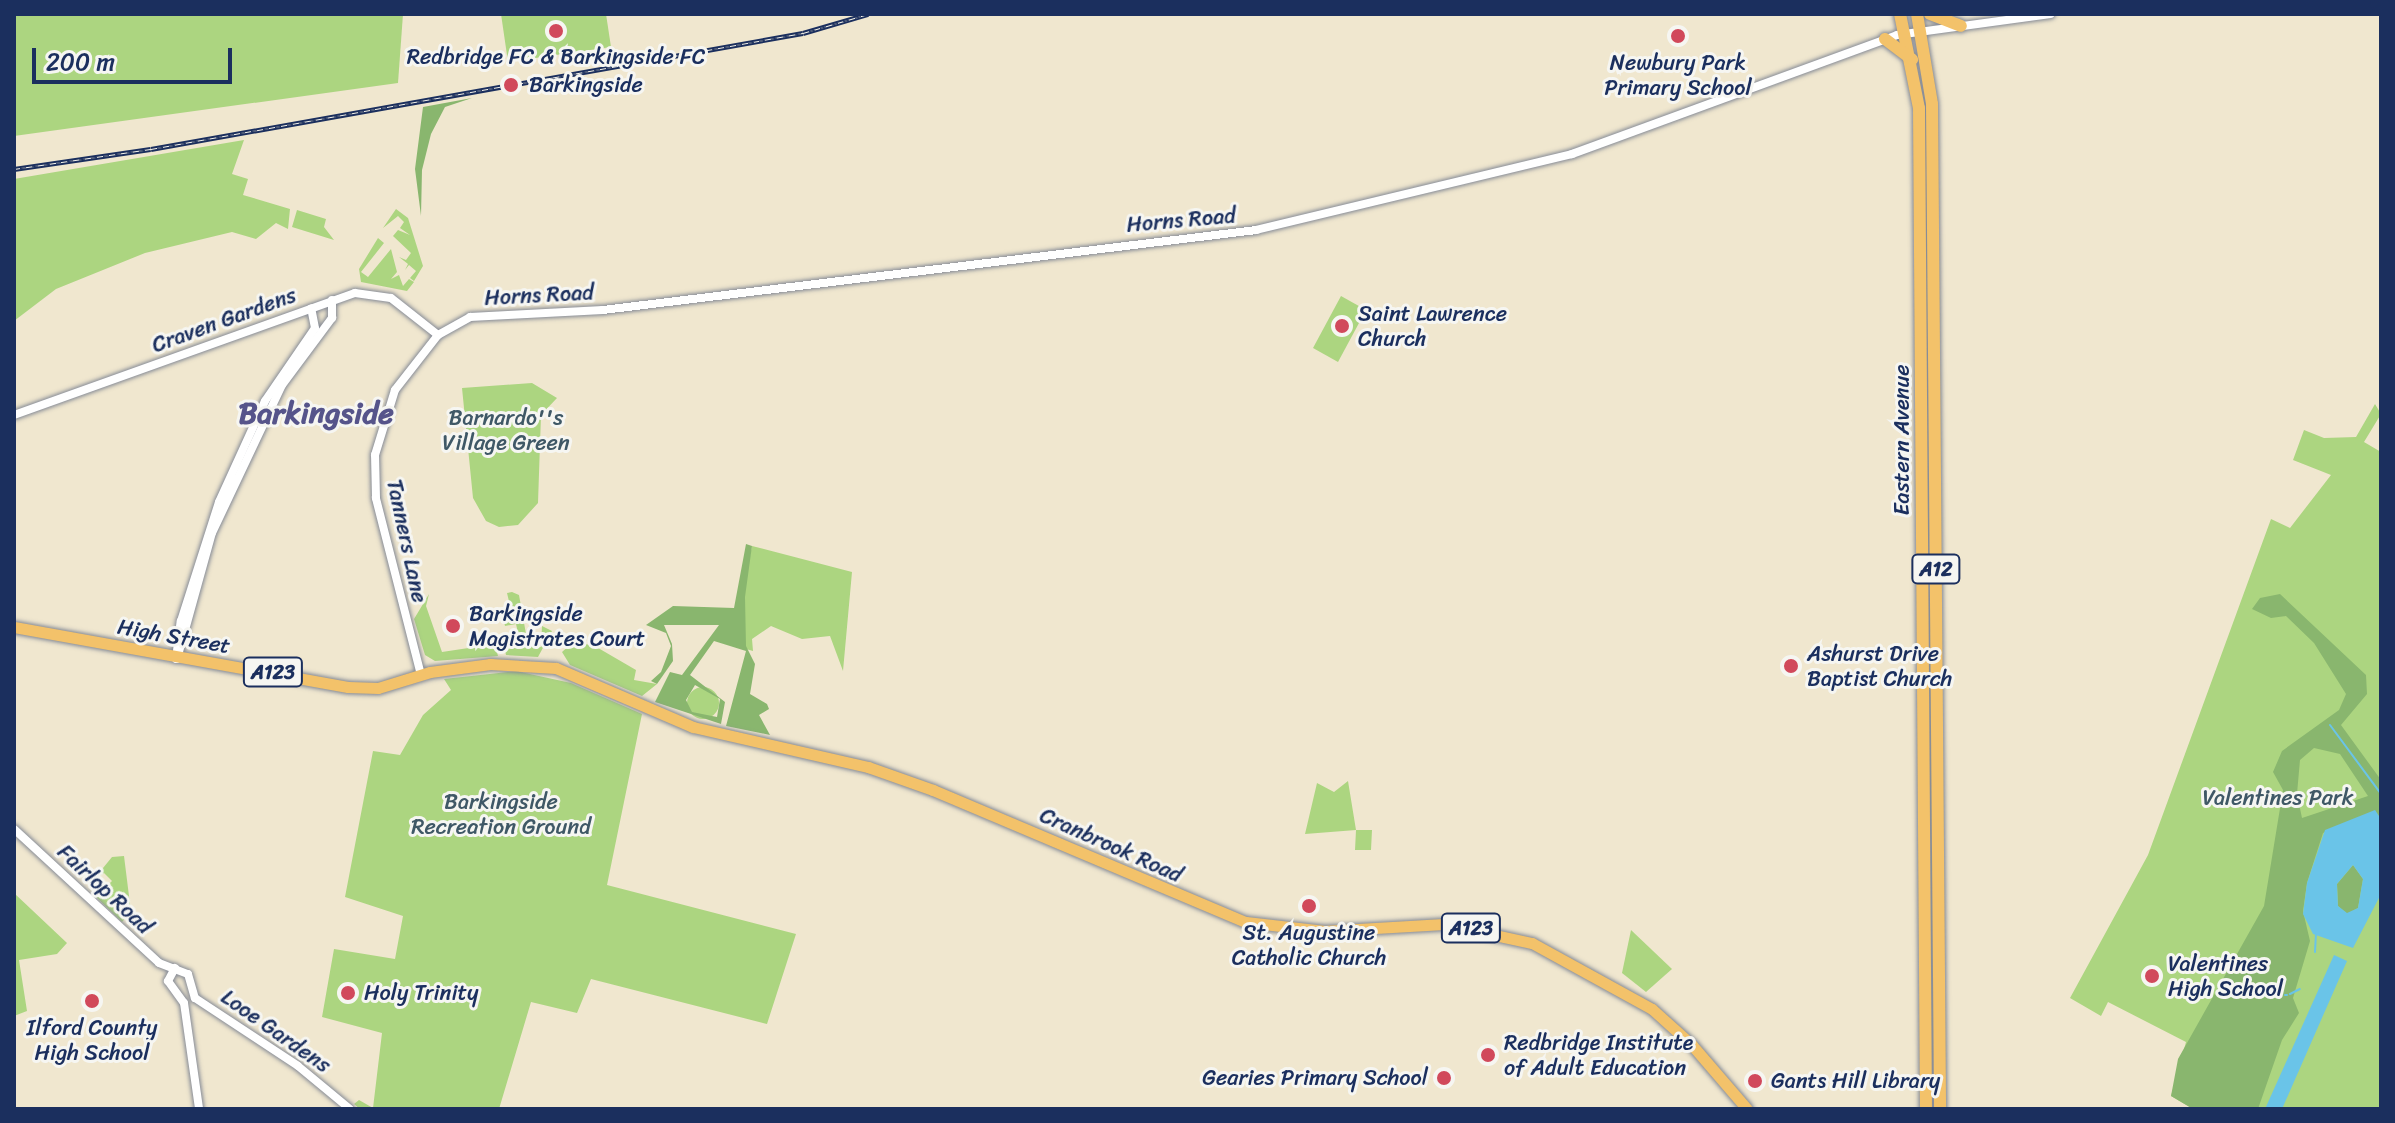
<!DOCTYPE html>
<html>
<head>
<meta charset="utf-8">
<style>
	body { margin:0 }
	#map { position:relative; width:2395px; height:1123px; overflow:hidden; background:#f0e7cf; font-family:Sriracha,sans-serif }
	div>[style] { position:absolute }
	.green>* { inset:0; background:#acd580 }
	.round { border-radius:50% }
	.forest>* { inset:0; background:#89b66e }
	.water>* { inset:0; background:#6ac4e8 }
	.stream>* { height:2px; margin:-1px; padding:0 1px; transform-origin:1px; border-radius:1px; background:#6ac4e8 }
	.roads { filter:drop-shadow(0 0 2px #868b96) drop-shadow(0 0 2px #868b96) }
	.minor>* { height:8px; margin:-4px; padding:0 4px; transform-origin:4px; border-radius:4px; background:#fff }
	.major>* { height:11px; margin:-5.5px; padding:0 5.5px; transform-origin:5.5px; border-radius:5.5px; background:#f3c26a }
	.highway>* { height:12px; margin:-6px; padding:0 6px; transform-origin:6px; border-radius:6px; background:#f3c26a }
	.rail>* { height:5px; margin-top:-2.5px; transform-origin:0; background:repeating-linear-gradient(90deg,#f6f6f2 0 6px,#1b2f5e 0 12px); box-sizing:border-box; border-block:2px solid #1b2f5e }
	.dots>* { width:22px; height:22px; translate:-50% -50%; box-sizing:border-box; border:4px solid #f6f6f2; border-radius:50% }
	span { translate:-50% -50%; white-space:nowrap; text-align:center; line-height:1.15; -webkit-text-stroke:6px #f6f6f2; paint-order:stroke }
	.shield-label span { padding:2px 6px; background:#f6f6f2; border:2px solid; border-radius:6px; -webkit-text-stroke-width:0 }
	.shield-label { font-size:20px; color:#1b2f5e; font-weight:700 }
	.poi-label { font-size:22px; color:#1b2f5e }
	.left { translate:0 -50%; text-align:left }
	.right { translate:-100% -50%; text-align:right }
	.street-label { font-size:22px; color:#1b2f5e }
	.park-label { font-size:22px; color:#3f5866 }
	.district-label { font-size:30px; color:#56548a; font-weight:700 }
	.frame { position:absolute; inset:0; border:16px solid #1b2f5e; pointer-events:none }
	.scale { position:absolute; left:32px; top:48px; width:200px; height:36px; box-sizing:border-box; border:4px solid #1b2f5e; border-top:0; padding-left:10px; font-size:24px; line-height:28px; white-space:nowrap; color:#1b2f5e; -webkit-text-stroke:6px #f6f6f2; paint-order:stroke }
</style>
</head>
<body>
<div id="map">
	<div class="green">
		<div style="clip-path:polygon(14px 14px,403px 14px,398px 83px,14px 136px)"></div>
		<div style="clip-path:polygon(501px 14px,606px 14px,611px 47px,508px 62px)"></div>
		<div style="clip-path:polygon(244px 140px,232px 174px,248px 179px,243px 195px,290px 209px,288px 229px,276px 223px,256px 239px,232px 232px,145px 253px,56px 289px,14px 321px,14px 179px)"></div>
		<div style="clip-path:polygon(396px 209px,408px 218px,423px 266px,414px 281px,410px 278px,416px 271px,409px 265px,405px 270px,408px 264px,399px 257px,406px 260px,411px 253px,393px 236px,398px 230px,410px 235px,400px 228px,404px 222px,398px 216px,383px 228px)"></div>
		<div style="clip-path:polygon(297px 210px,326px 219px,324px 227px,334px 240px,292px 227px)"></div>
		<div style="clip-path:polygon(378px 238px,384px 243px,361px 272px,368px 277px,391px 249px,397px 272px,391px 279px,399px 275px,403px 286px,409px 279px,414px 282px,407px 291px,361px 282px,359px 269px)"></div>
		<div style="clip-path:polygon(1341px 296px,1366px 310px,1338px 362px,1313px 348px)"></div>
		<div style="clip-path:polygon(532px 383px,557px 398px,541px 415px,538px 503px,518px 525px,499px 527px,486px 521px,473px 498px,462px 388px)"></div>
		<div style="clip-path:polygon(2375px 404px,2381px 414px,2364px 442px,2381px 452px,2381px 1109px,2193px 1109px,2171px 1096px,2186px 1042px,2108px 1002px,2101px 1016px,2070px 998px,2148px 855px,2271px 519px,2290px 528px,2331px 475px,2293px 460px,2304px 430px,2324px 438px,2356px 437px)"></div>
		<div style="clip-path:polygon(752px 546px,852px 572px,843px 671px,830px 636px,802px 639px,771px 626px,752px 639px,753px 651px,732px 645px)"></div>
		<div style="clip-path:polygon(512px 592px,519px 595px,528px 645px,541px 647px,542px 626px,552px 631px,538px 657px,506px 655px,502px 636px,518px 633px,516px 624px,505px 626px,503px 617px,512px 614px,507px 593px)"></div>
		<div style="clip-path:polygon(429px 594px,426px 606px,442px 652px,495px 644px,498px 656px,435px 661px,425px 655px,414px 619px)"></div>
		<div style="clip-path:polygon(572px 643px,593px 645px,636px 670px,634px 680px,657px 684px,642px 696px,570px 665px,562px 652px)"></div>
		<div style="clip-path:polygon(516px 671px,571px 683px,642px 714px,607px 885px,796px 934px,767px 1024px,591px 979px,577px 1013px,531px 1002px,499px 1109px,360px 1109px,354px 1104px,359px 1100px,373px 1108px,382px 1033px,322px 1017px,334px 949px,395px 959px,403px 916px,345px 897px,373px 751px,400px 755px,423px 715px,451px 690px,444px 679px)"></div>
		<div class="round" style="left:687px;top:687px;width:32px;height:32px"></div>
		<div style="clip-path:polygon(1348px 781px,1356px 830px,1372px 830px,1371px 850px,1355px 850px,1356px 830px,1305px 834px,1317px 783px,1334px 792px)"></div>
		<div style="clip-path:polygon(124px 856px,131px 912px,122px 922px,96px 897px,112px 881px,104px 873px,94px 879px,112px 857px)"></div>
		<div style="clip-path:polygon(14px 893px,67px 943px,57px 954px,19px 960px,27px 1011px,14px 1016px)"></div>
		<div style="clip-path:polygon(1631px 930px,1672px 969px,1646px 992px,1622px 973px)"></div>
	</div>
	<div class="forest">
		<div style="clip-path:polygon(472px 98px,445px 107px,431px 134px,422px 170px,421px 216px,415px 169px,423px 107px)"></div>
		<div style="clip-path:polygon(evenodd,746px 544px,752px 546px,745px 597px,746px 646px,755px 664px,750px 694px,767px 704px,769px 709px,759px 715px,770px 735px,726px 726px,746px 651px,714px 641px,690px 675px,725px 702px,721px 724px,655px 702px,670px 672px,682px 675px,719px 625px,664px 625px,672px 644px,673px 661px,657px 684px,651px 681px,661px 672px,671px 646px,666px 633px,646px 625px,673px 606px,734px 608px,746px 544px,695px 685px,720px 699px,717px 717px,692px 712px,686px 700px,695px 685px)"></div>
		<div style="clip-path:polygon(evenodd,2280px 594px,2366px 675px,2367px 694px,2341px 725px,2381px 780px,2381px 819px,2374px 811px,2323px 833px,2307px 883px,2303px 911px,2310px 941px,2293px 998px,2299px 1013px,2282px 1040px,2258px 1109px,2193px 1109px,2171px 1096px,2178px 1059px,2264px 906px,2283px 790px,2273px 772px,2282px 751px,2339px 710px,2346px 694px,2314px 643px,2286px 616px,2271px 618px,2252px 609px,2260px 598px,2280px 594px,2314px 748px,2340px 754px,2368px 796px,2302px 818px,2297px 794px,2300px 760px,2314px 748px)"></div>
		<div style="clip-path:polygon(2353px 865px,2363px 879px,2358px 908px,2347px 914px,2338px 906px,2337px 884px)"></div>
	</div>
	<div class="water">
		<div style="clip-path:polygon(evenodd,2375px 810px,2381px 819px,2381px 894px,2353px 948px,2313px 934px,2303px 914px,2307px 883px,2325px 830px,2375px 810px,2353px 865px,2363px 879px,2358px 908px,2347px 913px,2338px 906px,2337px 884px,2353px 865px)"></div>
		<div style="clip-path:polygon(2334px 955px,2347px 961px,2282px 1109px,2265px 1109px)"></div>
	</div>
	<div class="stream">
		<div style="left:2330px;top:725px;width:86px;rotate:53.5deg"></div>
		<div style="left:2315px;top:952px;width:18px;rotate:-87deg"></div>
		<div style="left:2290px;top:994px;width:11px;rotate:-27deg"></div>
		<div style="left:2285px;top:995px;width:2px"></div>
	</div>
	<div class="roads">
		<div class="minor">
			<div style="left:14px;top:415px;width:362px;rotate:-19.7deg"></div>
			<div style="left:355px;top:293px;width:36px;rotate:8deg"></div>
			<div style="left:391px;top:298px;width:60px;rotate:38.2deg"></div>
			<div style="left:176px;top:659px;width:38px;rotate:-83deg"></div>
			<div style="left:181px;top:621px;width:125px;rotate:-72.3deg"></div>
			<div style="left:219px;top:502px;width:111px;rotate:-65.5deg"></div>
			<div style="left:265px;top:401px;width:88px;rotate:-55.6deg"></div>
			<div style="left:315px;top:328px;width:20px;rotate:-101deg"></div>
			<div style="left:177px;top:659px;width:131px;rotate:-74.5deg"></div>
			<div style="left:212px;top:533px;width:164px;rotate:-64.7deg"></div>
			<div style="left:282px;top:385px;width:84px;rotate:-53.3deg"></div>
			<div style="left:332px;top:318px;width:18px;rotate:-90deg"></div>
			<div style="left:421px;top:675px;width:183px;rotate:-104.3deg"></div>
			<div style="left:376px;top:498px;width:43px;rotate:-91.3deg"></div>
			<div style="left:375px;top:455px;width:68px;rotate:-72.9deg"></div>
			<div style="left:395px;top:390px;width:70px;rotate:-52deg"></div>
			<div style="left:438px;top:335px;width:37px;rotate:-29deg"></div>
			<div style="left:470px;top:317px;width:133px;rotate:-3deg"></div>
			<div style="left:603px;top:310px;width:658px;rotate:-6.98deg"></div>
			<div style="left:1256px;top:230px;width:325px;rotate:-13.5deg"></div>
			<div style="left:1572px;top:154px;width:346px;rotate:-20.1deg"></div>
			<div style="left:1897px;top:35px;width:155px;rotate:-7.8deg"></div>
			<div style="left:14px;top:829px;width:197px;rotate:42.7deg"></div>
			<div style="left:159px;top:963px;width:31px;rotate:21deg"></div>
			<div style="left:188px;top:974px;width:25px;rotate:74deg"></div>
			<div style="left:175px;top:968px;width:15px;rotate:118deg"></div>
			<div style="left:168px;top:981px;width:27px;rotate:54deg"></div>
			<div style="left:195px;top:998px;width:123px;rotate:33.4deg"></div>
			<div style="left:298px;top:1066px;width:67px;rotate:39.6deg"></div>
			<div style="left:184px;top:1003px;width:107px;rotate:81.9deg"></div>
		</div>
		<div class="major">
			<div style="left:14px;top:627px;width:339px;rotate:10.2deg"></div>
			<div style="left:348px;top:687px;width:30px;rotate:2deg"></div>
			<div style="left:378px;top:688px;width:54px;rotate:-17.1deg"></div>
			<div style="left:430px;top:672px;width:61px;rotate:-7.6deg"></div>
			<div style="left:490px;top:664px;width:66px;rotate:3.5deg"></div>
			<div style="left:556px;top:668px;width:149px;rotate:23.3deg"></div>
			<div style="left:693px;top:727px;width:180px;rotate:12.9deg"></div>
			<div style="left:868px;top:767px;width:69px;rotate:19.5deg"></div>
			<div style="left:933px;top:790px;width:340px;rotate:22.9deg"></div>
			<div style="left:1246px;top:922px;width:79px;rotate:6.6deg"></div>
			<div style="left:1324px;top:931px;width:120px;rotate:-3.3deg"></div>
			<div style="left:1444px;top:924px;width:90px;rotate:12.2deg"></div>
			<div style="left:1532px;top:943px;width:137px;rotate:28.8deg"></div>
			<div style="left:1652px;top:1009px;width:54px;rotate:42deg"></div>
			<div style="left:1692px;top:1045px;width:84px;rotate:49.3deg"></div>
		</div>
		<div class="highway">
			<div style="left:1900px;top:14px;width:96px;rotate:78.6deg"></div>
			<div style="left:1919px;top:108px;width:1001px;rotate:89.6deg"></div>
			<div style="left:1917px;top:14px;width:91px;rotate:80.5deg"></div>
			<div style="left:1932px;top:104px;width:1005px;rotate:89.54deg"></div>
			<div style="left:1930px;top:14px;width:33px;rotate:21deg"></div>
			<div style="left:1885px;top:39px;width:34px;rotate:37deg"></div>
		</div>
	</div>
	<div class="rail">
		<div style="left:14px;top:169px;width:138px;rotate:-8.3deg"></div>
		<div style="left:151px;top:149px;width:662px;rotate:-10.09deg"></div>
		<div style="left:803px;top:33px;width:68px;rotate:-16.3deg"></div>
	</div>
	<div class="dots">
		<div style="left:556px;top:31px;background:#d1495b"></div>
		<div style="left:1678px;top:36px;background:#d1495b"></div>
		<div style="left:511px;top:85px;background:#d1495b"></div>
		<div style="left:1342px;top:326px;background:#d1495b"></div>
		<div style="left:453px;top:626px;background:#d1495b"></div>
		<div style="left:1791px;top:666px;background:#d1495b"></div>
		<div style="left:1309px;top:906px;background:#d1495b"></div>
		<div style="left:2152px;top:976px;background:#d1495b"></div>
		<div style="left:348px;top:993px;background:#d1495b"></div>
		<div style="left:92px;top:1001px;background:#d1495b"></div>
		<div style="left:1488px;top:1055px;background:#d1495b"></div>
		<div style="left:1444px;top:1078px;background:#d1495b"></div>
		<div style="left:1755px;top:1081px;background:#d1495b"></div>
	</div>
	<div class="shield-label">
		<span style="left:1936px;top:569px">A12</span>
		<span style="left:273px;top:672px">A123</span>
		<span style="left:1471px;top:928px">A123</span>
	</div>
	<div class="poi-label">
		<span style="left:556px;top:57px">Redbridge FC &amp; Barkingside FC</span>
		<span style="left:1678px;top:75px">Newbury Park<br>Primary School</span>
		<span class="left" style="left:529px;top:85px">Barkingside</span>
		<span class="left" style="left:1358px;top:326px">Saint Lawrence<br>Church</span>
		<span class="left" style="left:469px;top:626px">Barkingside<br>Magistrates Court</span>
		<span class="left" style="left:1807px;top:666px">Ashurst Drive<br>Baptist Church</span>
		<span style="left:1309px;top:945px">St. Augustine<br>Catholic Church</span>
		<span class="left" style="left:2168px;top:976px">Valentines<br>High School</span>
		<span class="left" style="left:364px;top:993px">Holy Trinity</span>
		<span style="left:92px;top:1040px">Ilford County<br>High School</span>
		<span class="left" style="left:1504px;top:1055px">Redbridge Institute<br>of Adult Education</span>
		<span class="right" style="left:1428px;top:1078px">Gearies Primary School</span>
		<span class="left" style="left:1771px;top:1081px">Gants Hill Library</span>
	</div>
	<div class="street-label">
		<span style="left:1181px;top:220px;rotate:-5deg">Horns Road</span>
		<span style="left:539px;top:295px;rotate:-3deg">Horns Road</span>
		<span style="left:224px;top:320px;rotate:-20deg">Craven Gardens</span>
		<span style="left:1902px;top:440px;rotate:-90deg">Eastern Avenue</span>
		<span style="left:407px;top:541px;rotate:78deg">Tanners Lane</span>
		<span style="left:174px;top:636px;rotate:10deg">High Street</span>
		<span style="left:1111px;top:845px;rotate:24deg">Cranbrook Road</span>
		<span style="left:105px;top:889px;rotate:43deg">Fairlop Road</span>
		<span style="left:276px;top:1031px;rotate:35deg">Looe Gardens</span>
	</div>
	<div class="park-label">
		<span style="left:506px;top:430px">Barnardo''s<br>Village Green</span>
		<span style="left:2278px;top:798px">Valentines Park</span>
		<span style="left:501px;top:814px">Barkingside<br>Recreation Ground</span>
	</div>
	<div class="district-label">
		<span style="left:316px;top:413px">Barkingside</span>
	</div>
	<div class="frame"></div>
	<div class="scale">200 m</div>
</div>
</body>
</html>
